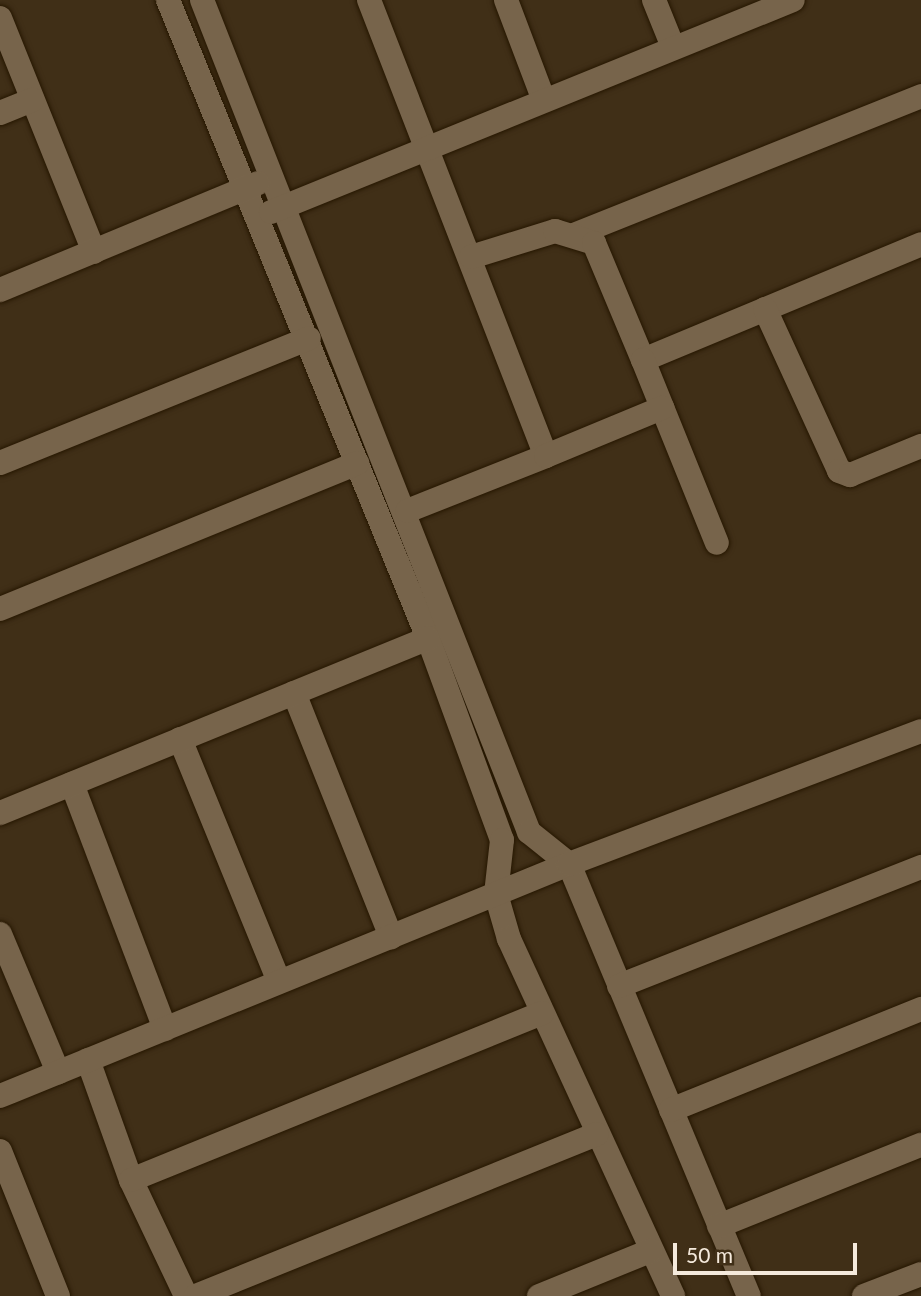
<!DOCTYPE html>
<html>
<head>
<meta charset="utf-8">
<style>
	body { margin:0 }
	#map { position:relative; width:921px; height:1296px; overflow:hidden; background:#402f17; font-family:Lato,sans-serif }
	div>[style] { position:absolute }
	.roads { filter:drop-shadow(0 0 2px #261700) drop-shadow(0 0 2px #261700) }
	.street>* { height:24px; margin:-12px; padding:0 12px; transform-origin:12px; border-radius:12px; background:#77644b }
	span { translate:-50% -50%; white-space:nowrap; text-align:center; line-height:1.15; -webkit-text-stroke:5px #402f17; paint-order:stroke }
	.scale { position:absolute; left:673px; top:1243px; width:184px; height:32px; box-sizing:border-box; border:4px solid #f5eadc; border-top:0; padding-left:9px; font-size:21px; line-height:24px; white-space:nowrap; color:#f5eadc; -webkit-text-stroke:5px #402f17; paint-order:stroke }
</style>
</head>
<body>
<div id="map">
	<div class="roads">
		<div class="street">
			<div style="left:168px;top:0;width:689px;rotate:67.83deg"></div>
			<div style="left:428px;top:638px;width:215px;rotate:69.9deg"></div>
			<div style="left:502px;top:840px;width:54px;rotate:96.3deg"></div>
			<div style="left:496px;top:894px;width:47px;rotate:73.9deg"></div>
			<div style="left:509px;top:939px;width:393px;rotate:65.3deg"></div>
			<div style="left:202px;top:0;width:894px;rotate:68.54deg"></div>
			<div style="left:529px;top:832px;width:51px;rotate:38.7deg"></div>
			<div style="left:569px;top:864px;width:468px;rotate:67.4deg"></div>
			<div style="left:369px;top:0;width:489px;rotate:68.8deg"></div>
			<div style="left:546px;top:456px;width:149px;rotate:158.4deg"></div>
			<div style="left:506px;top:0;width:105px;rotate:69.3deg"></div>
			<div style="left:654px;top:0;width:51px;rotate:68deg"></div>
			<div style="left:0;top:18px;width:252px;rotate:68.1deg"></div>
			<div style="left:0;top:113px;width:35px;rotate:-22deg"></div>
			<div style="left:271px;top:212px;width:563px;rotate:-22.1deg"></div>
			<div style="left:574px;top:235px;width:374px;rotate:-21.8deg"></div>
			<div style="left:471px;top:257px;width:88px;rotate:-17.2deg"></div>
			<div style="left:555px;top:231px;width:41px;rotate:17.1deg"></div>
			<div style="left:594px;top:243px;width:127px;rotate:67.3deg"></div>
			<div style="left:643px;top:360px;width:301px;rotate:-22.6deg"></div>
			<div style="left:0;top:290px;width:279px;rotate:-22.5deg"></div>
			<div style="left:765px;top:309px;width:178px;rotate:65.4deg"></div>
			<div style="left:839px;top:471px;width:12px;rotate:20deg"></div>
			<div style="left:850px;top:475px;width:77px;rotate:-22.2deg"></div>
			<div style="left:643px;top:360px;width:197px;rotate:68deg"></div>
			<div style="left:546px;top:456px;width:126px;rotate:-22.5deg"></div>
			<div style="left:0;top:463px;width:333px;rotate:-22deg"></div>
			<div style="left:0;top:609px;width:386px;rotate:-22.2deg"></div>
			<div style="left:294px;top:693px;width:263px;rotate:68.3deg"></div>
			<div style="left:180px;top:739px;width:262px;rotate:67.8deg"></div>
			<div style="left:72px;top:784px;width:262px;rotate:69.2deg"></div>
			<div style="left:0;top:813px;width:462px;rotate:-22.2deg"></div>
			<div style="left:0;top:934px;width:150px;rotate:67.2deg"></div>
			<div style="left:619px;top:986px;width:325px;rotate:-21.5deg"></div>
			<div style="left:88px;top:1060px;width:127px;rotate:70.3deg"></div>
			<div style="left:131px;top:1180px;width:128px;rotate:64.6deg"></div>
			<div style="left:0;top:1096px;width:614px;rotate:-22.18deg"></div>
			<div style="left:569px;top:864px;width:376px;rotate:-20.7deg"></div>
			<div style="left:671px;top:1110px;width:270px;rotate:-22deg"></div>
			<div style="left:0;top:1151px;width:156px;rotate:68.2deg"></div>
			<div style="left:131px;top:1180px;width:444px;rotate:-22.1deg"></div>
			<div style="left:719px;top:1226px;width:218px;rotate:-21.9deg"></div>
			<div style="left:196px;top:1296px;width:432px;rotate:-22deg"></div>
			<div style="left:539px;top:1296px;width:120px;rotate:-22.1deg"></div>
			<div style="left:864px;top:1296px;width:61px;rotate:-21.1deg"></div>
		</div>
	</div>
	<div class="scale">50 m</div>
</div>
</body>
</html>
